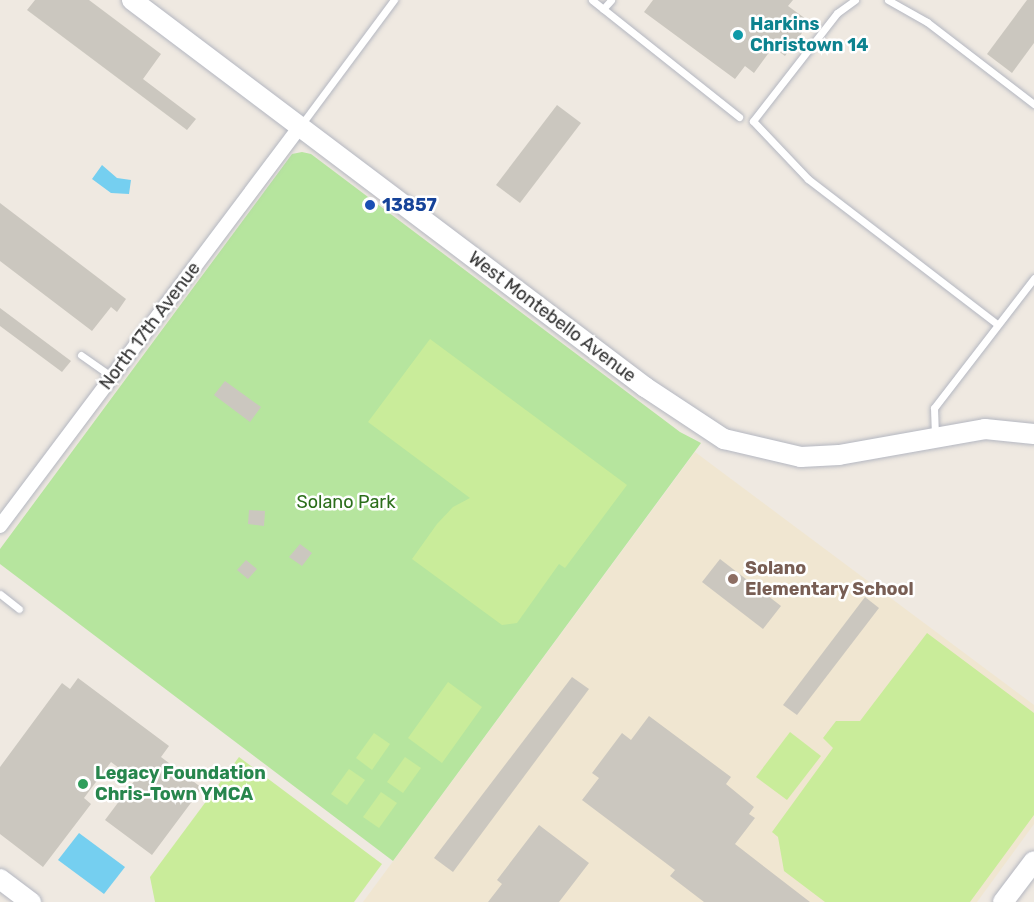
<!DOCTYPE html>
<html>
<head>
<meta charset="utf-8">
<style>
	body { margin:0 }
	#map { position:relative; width:1034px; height:902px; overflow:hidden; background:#efe9e1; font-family:Rubik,sans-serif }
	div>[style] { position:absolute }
	.education>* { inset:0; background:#f0e6d1 }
	.green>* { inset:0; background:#b6e59e }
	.pitch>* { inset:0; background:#c9ec9a }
	.water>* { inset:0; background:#75cff0 }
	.building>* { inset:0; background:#cbc7bf }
	.roads { filter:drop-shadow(0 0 2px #b4b7c1) drop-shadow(0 0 2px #b4b7c1) }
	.lane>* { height:7px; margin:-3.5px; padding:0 3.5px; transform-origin:3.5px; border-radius:3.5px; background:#fff }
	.street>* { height:14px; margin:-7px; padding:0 7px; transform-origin:7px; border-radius:7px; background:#fff }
	.secondary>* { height:20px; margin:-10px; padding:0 10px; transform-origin:10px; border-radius:10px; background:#fff }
	.dots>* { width:16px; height:16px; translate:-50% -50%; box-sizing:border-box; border:3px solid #fff; border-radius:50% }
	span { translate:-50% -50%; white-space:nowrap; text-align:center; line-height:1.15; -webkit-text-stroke:5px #fff; paint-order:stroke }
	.culture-label { font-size:18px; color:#0d838f; font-weight:700 }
	.left { translate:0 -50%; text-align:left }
	.transit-label { font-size:18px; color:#164399; font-weight:700 }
	.street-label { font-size:18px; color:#2e2e2e }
	.park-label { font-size:18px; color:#2c6e1b }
	.education-label { font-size:18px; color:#785e54; font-weight:700 }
	.leisure-label { font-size:18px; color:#27864d; font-weight:700 }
</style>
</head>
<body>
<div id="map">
	<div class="education">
		<div style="clip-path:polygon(695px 452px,1034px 705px,1034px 824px,977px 902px,363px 902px)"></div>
	</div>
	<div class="green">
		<div style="clip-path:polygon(302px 152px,311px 154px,680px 432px,701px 443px,393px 861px,0 564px,0 549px,292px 154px)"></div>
	</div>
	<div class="pitch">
		<div style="clip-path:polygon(430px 339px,627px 485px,565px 568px,559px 564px,517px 623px,502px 625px,412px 559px,437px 524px,453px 507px,470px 498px,368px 422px)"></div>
		<div style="clip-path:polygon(927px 633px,1034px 713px,1034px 815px,970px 902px,825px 902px,784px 871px,778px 837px,772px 832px,833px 748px,823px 738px,836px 721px,860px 721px)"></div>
		<div style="clip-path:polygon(448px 682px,482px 707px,442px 763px,408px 738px)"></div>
		<div style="clip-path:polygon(790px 732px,821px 756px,787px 800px,756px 777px)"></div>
		<div style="clip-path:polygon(374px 733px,390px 744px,372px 770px,356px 758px)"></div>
		<div style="clip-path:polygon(239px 757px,382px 864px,354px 902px,155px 902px,150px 877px)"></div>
		<div style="clip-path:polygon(405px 757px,421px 768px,403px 793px,387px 782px)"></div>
		<div style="clip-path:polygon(349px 769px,365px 780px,347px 805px,331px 794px)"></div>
		<div style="clip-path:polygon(381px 792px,397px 803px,379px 828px,363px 817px)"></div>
	</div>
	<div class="water">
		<div style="clip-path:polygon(102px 165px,117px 178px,131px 180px,129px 194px,111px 193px,92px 179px)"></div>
		<div style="clip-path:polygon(79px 833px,125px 867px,104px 894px,58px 860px)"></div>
	</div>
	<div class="building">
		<div style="clip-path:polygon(35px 0,89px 0,161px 54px,143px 79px,196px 119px,187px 130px,27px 10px)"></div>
		<div style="clip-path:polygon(653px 0,793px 0,788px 6px,810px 22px,785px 56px,773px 47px,754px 73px,745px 66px,735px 79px,644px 12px)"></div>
		<div style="clip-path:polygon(1027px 0,1034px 0,1034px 43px,1012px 73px,987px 54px)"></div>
		<div style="clip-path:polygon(557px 105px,581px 123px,520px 203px,496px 185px)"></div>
		<div style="clip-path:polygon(0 203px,126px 299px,117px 312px,111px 307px,92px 331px,0 261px)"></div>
		<div style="clip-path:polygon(0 308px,71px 361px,62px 372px,0 326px)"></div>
		<div style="clip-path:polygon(225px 381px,261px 407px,250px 422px,214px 395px)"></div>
		<div style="clip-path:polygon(249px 510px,265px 511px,264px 526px,248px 524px)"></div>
		<div style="clip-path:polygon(300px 544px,312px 553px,302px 566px,289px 557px)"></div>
		<div style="clip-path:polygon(720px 559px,781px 606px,763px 629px,702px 582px)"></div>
		<div style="clip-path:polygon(246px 560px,257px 569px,248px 579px,237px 570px)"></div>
		<div style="clip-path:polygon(865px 597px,879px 608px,797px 715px,783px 705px)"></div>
		<div style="clip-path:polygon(572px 677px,589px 689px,453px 872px,434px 858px)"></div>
		<div style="clip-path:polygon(78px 678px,169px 746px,161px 757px,202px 788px,152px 855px,105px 820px,135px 780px,111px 762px,84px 798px,91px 804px,43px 867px,0 834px,0 767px,62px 683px,70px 689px)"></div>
		<div style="clip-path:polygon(649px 716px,731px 777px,726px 784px,754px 807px,749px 814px,755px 818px,735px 844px,810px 902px,704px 902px,670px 876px,675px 870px,582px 800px,599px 778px,592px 773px,622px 733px,631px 740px)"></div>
		<div style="clip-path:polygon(539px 825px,589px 863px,559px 902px,488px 902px,502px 884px,497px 880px)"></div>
	</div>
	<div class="roads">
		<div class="lane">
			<div style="left:592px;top:0;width:188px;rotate:38.5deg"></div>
			<div style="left:855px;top:0;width:22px;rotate:144deg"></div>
			<div style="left:837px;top:13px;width:137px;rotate:127.9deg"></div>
			<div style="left:753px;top:121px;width:80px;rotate:46.5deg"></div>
			<div style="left:808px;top:179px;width:238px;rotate:37.5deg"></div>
			<div style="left:888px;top:0;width:45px;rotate:29.4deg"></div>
			<div style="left:927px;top:22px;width:135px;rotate:37.5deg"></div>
			<div style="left:603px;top:9px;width:12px;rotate:-48deg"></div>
			<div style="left:301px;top:125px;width:156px;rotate:-53.4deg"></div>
			<div style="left:81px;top:355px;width:38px;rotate:35deg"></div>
			<div style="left:935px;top:436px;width:28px;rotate:-92deg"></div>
			<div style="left:934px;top:408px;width:164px;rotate:-52.4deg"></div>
			<div style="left:0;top:594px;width:24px;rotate:38deg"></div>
		</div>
		<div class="street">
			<div style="left:0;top:526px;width:499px;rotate:-53.1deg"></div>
		</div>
		<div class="secondary">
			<div style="left:132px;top:0;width:643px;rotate:37.03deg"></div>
			<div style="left:645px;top:387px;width:95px;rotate:33.4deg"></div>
			<div style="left:724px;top:439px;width:79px;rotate:13.2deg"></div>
			<div style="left:801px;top:457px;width:38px;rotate:-3deg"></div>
			<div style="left:839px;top:455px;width:148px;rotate:-10.1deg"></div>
			<div style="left:985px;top:429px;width:49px;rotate:5.8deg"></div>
			<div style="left:0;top:879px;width:39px;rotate:37deg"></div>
			<div style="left:1003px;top:902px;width:51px;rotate:-52.9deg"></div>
		</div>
	</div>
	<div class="dots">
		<div style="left:738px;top:35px;background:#0f9aa8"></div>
		<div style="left:370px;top:205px;background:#1a4fb4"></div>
		<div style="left:733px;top:579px;background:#8d6e63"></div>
		<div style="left:83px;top:784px;background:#2e9e5b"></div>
	</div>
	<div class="culture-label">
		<span class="left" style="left:750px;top:35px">Harkins<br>Christown 14</span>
	</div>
	<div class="transit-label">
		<span class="left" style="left:382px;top:205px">13857</span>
	</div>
	<div class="street-label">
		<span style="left:552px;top:317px;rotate:37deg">West Montebello Avenue</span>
		<span style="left:150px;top:326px;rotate:-53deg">North 17th Avenue</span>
	</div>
	<div class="park-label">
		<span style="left:346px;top:502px">Solano Park</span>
	</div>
	<div class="education-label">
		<span class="left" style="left:745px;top:579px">Solano<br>Elementary School</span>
	</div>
	<div class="leisure-label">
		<span class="left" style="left:95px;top:784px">Legacy Foundation<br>Chris-Town YMCA</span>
	</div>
</div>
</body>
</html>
